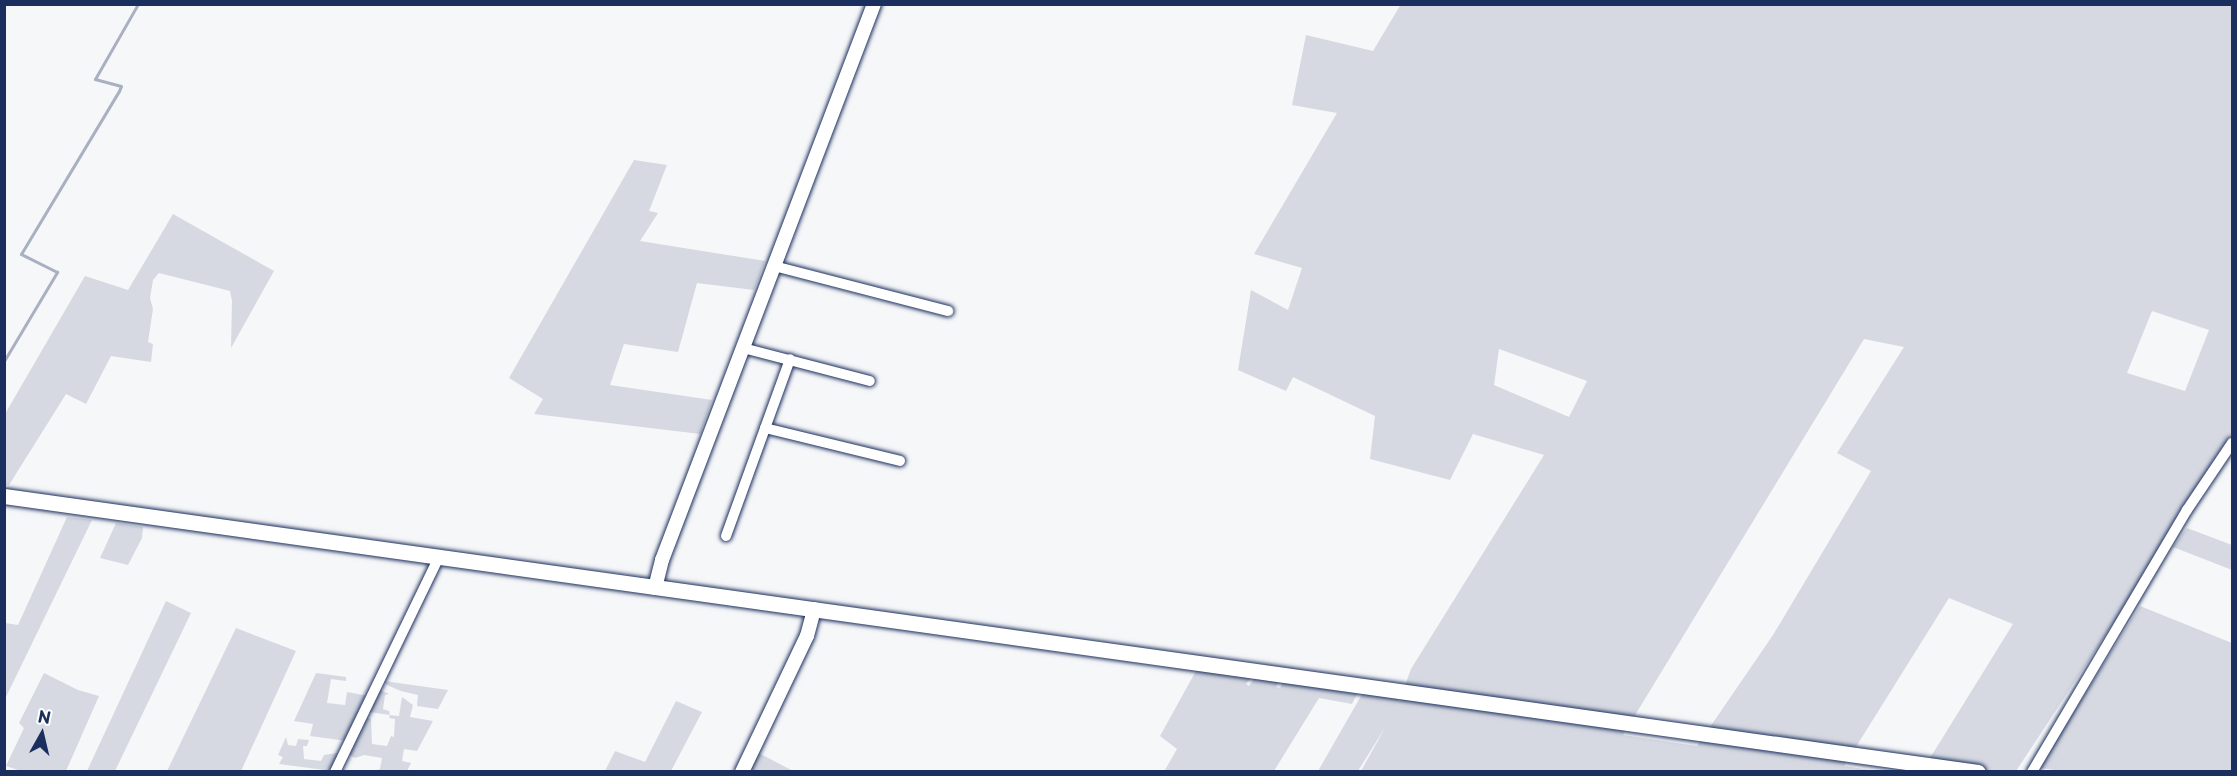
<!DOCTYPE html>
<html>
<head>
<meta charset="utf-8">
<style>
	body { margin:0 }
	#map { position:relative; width:2237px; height:776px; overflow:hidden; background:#f6f7f9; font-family:"Playpen Sans",sans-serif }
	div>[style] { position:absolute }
	.green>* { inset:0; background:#d6d9e2 }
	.stream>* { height:3px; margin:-1.5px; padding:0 1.5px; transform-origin:1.5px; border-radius:1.5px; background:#a9b0c1 }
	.roads { filter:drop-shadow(0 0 2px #1b2f5e) drop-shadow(0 0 2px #1b2f5e) }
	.minor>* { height:10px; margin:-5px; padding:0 5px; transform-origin:5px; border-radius:5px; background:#fff }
	.tertiary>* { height:14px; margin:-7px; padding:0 7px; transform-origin:7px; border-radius:7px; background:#fff }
	.secondary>* { height:15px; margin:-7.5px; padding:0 7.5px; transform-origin:7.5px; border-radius:7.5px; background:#fff }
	span { translate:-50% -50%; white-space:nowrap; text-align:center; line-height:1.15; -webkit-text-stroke:4.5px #fff; paint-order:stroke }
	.frame { position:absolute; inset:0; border:6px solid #1b2f5e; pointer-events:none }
	.north { position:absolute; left:12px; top:704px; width:60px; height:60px; -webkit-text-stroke:4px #fff; paint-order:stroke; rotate:8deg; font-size:16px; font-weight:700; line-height:24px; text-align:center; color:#1b2f5e }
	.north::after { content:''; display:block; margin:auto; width:21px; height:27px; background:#1b2f5e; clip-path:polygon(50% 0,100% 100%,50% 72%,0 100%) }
</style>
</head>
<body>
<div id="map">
	<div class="green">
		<div style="clip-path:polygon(evenodd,1401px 4px,2232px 5px,2232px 443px,2016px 771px,1922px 771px,2013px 624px,1949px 598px,1844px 766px,1876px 771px,1361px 771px,1386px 726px,1358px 771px,1318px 771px,1361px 696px,1365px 693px,1398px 698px,1399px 702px,1411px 669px,1544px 455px,1473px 434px,1450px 480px,1370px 459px,1375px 416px,1293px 377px,1286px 391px,1238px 370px,1251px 290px,1288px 310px,1302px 268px,1254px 254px,1337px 113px,1292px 105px,1306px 35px,1373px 51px,1401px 4px,2152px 311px,2209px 330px,2185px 391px,2127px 373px,2152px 311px,1401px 4px,1864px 339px,1904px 347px,1837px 453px,1871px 471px,1773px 635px,1697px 746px,1623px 735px,1864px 339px,1401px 4px,1499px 349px,1587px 381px,1569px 417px,1494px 385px,1499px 349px)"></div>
		<div style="clip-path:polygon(634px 160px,667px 165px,649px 211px,658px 213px,640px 241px,765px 261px,754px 290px,697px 283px,678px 352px,624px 344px,610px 385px,712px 400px,700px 434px,534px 414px,543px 399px,509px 378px)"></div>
		<div style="clip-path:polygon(173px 214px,274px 271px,231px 348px,232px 301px,230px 291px,159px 273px,153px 280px,150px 298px,153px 309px,148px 342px,153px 344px,151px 362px,111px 356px,86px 404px,66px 394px,9px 485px,5px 485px,5px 414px,85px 276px,128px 290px)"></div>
		<div style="clip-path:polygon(67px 517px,92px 520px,5px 699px,5px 623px,18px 625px)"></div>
		<div style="clip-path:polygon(116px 523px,143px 527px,142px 538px,128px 565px,100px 558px)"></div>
		<div style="clip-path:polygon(2187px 528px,2232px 545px,2232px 570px,2173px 547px)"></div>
		<div style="clip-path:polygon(166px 601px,191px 613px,115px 771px,87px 771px)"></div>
		<div style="clip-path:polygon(2140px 606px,2232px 643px,2232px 771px,2069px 772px,2039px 768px)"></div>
		<div style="clip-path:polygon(236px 628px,296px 651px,241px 771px,167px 771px)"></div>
		<div style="clip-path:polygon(1197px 669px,1251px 677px,1246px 684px,1249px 686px,1255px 678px,1279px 681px,1276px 687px,1280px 688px,1284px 681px,1355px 691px,1357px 694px,1352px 704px,1319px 698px,1274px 771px,1167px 771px,1165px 770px,1177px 749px,1160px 736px)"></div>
		<div style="clip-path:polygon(44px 673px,78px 690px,99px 696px,66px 771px,21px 771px,6px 766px,24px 728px,19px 723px)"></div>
		<div style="clip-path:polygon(316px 673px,346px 677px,346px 681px,331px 679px,327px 703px,345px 705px,347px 692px,369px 696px,347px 741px,310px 736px,313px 724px,294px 721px)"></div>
		<div style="clip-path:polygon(384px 681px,448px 690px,438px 709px,417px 706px,418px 695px,401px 691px,387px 685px)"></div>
		<div style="clip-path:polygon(380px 690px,389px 694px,385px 695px,383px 709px,389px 711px,390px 715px,399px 716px,402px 697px,413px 705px,410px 717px,433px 721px,417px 751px,404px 749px,402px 761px,411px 763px,407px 771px,374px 771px,380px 769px,382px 758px,364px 755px,355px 758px,348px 754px,367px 717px,371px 719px,372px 744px,387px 746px,391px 736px,394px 737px,395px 719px,389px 718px,390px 715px,369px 712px)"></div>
		<div style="clip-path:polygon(676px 701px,702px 712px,671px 771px,605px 771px,615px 751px,645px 762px)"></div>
		<div style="clip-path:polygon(286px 737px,288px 745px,296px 746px,298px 739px,309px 740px,307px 746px,303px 746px,304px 759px,321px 761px,324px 755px,337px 753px,339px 756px,332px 771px,279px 764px,283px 757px,278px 755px)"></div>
		<div style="clip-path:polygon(757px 752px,793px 771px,749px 772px)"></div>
	</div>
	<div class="stream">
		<div style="left:4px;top:361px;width:104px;rotate:-59.2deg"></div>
		<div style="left:57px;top:272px;width:40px;rotate:-153.4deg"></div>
		<div style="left:21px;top:254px;width:190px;rotate:-59deg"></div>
		<div style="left:119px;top:91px;width:5px;rotate:-68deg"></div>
		<div style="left:121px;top:86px;width:27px;rotate:-165deg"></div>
		<div style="left:95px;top:79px;width:86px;rotate:-60.2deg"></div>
	</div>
	<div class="roads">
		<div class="minor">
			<div style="left:774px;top:266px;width:180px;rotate:14.5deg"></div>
			<div style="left:743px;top:348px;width:131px;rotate:14.6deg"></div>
			<div style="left:765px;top:428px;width:139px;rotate:13.7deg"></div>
			<div style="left:726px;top:536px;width:188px;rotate:-70.1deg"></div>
			<div style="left:335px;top:772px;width:239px;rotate:-64.2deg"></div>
			<div style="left:2032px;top:772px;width:304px;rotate:-59.4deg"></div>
			<div style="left:2187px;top:510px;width:81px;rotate:-56.1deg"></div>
		</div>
		<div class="tertiary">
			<div style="left:655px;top:588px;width:29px;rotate:-76deg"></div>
			<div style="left:662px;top:560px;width:595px;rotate:-69.13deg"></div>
			<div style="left:742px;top:772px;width:151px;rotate:-64.5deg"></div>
			<div style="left:807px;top:636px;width:28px;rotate:-75deg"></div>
		</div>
		<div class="secondary">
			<div style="left:4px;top:496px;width:1993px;rotate:7.96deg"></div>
		</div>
	</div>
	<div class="frame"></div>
	<div class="north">N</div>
</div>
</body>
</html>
